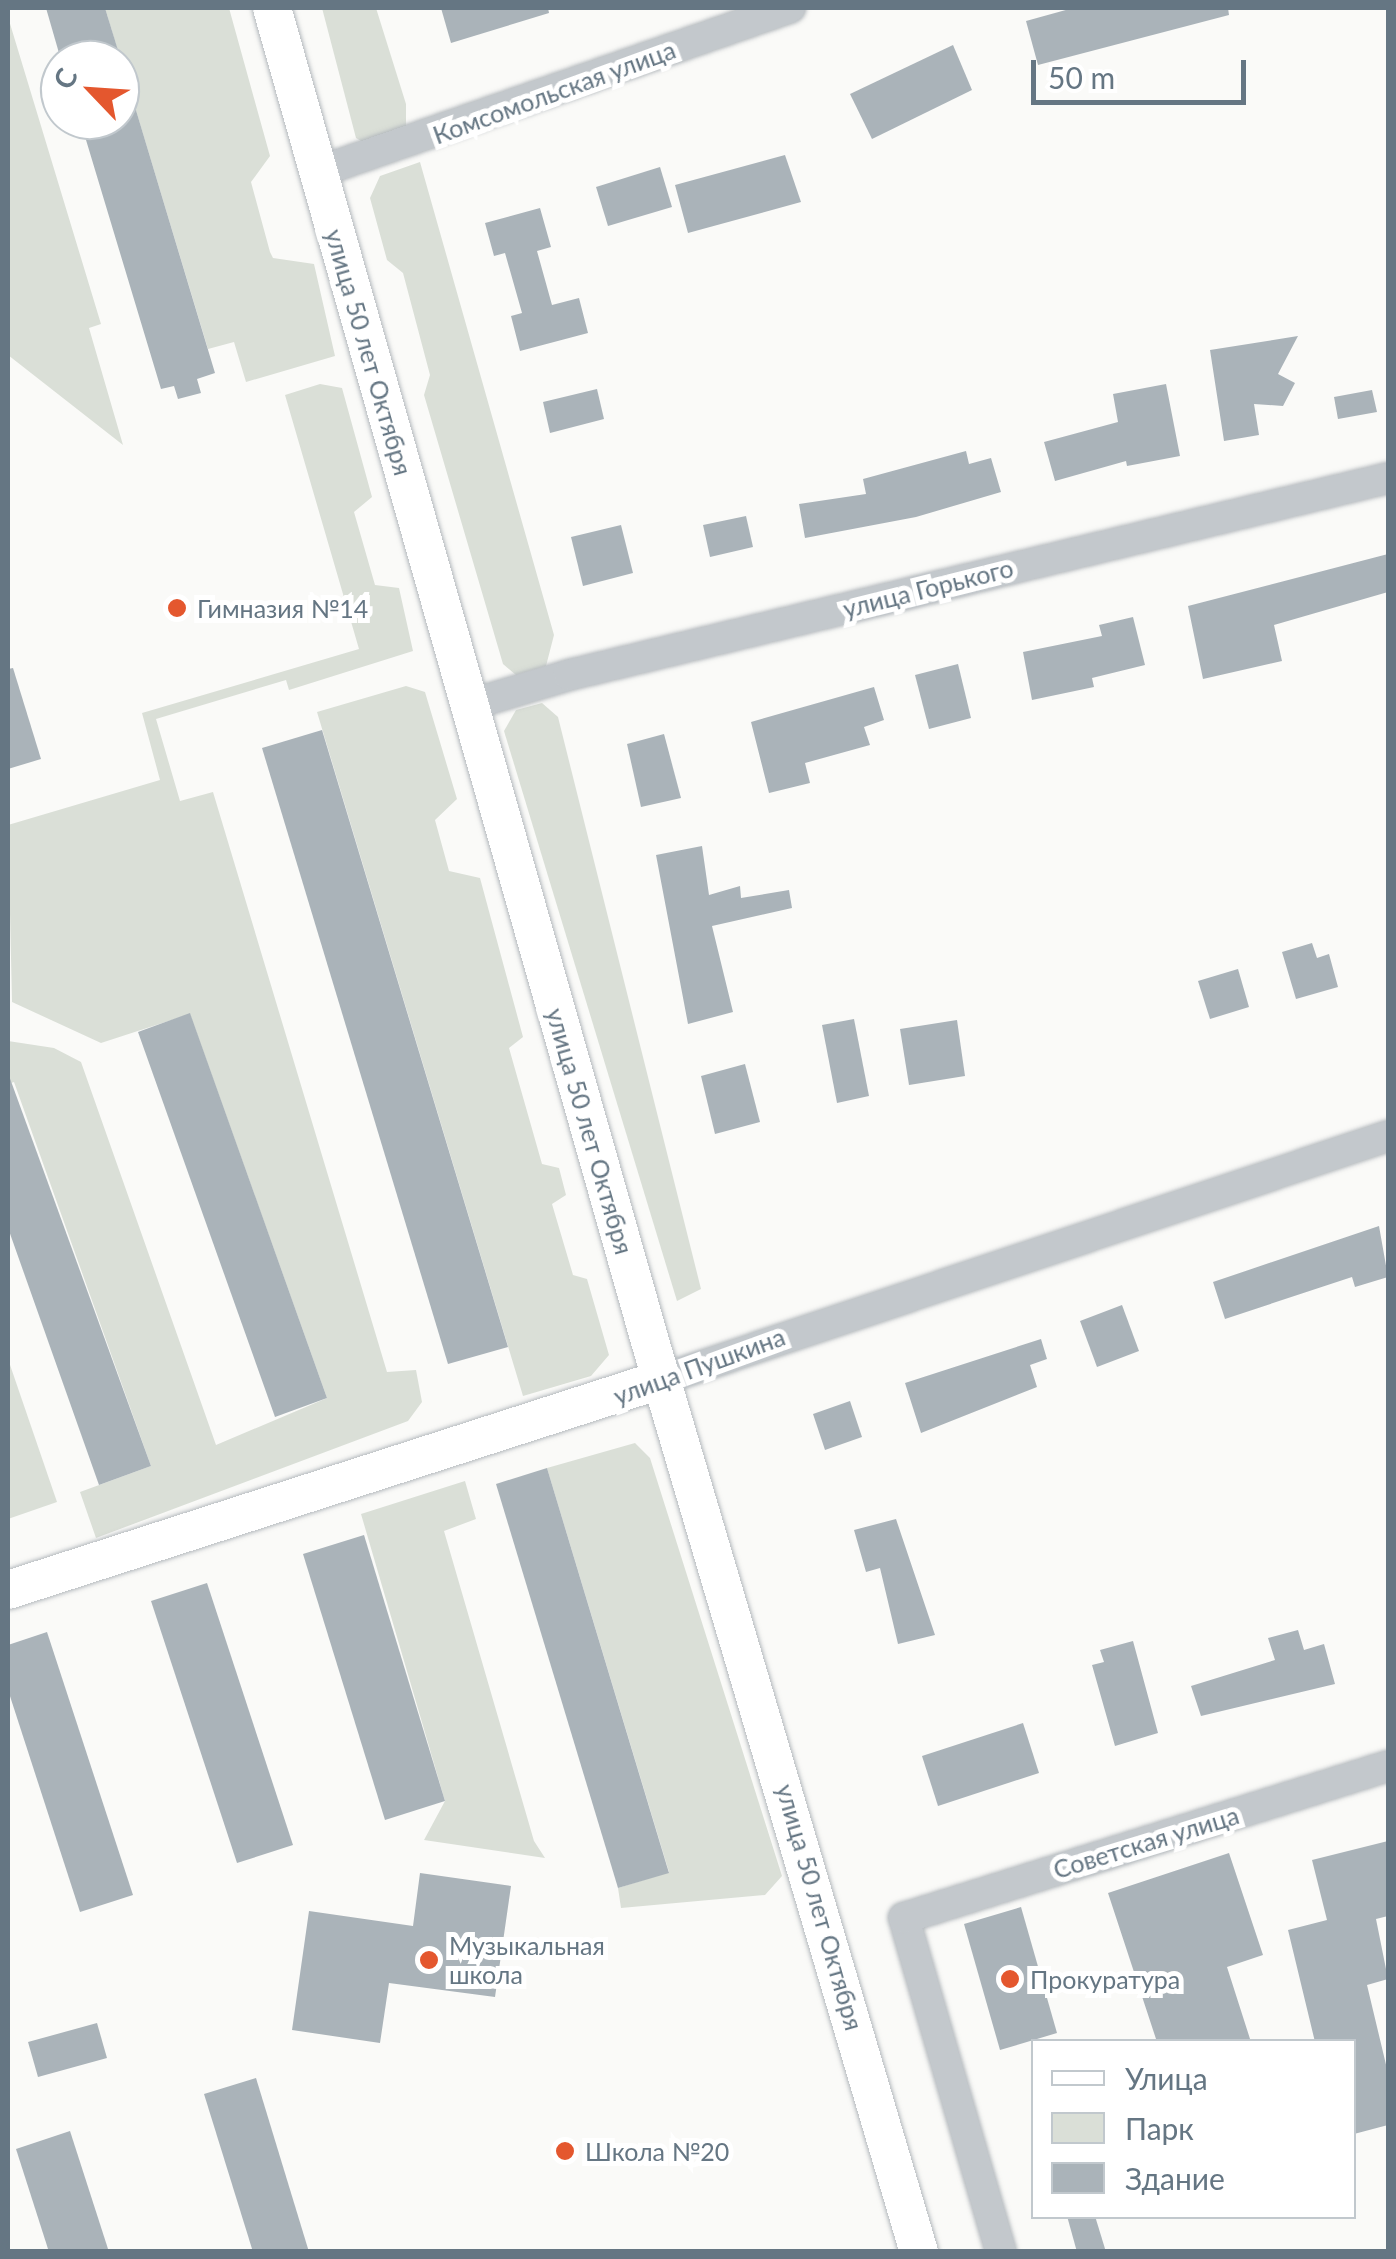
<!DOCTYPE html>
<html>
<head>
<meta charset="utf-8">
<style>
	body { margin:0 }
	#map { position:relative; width:1396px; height:2259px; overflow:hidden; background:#fafaf8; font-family:Lato,sans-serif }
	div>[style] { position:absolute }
	.green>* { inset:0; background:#dadfd7 }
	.building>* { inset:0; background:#aab3b9 }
	.roads { filter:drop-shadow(0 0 2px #b5babe) drop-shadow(0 0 2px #b5babe) }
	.minor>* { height:30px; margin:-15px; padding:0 15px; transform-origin:15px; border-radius:15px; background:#c3c8cc }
	.major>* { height:38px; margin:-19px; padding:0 19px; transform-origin:19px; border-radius:19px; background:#fff }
	.dots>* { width:28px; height:28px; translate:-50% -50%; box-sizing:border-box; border:5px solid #fff; border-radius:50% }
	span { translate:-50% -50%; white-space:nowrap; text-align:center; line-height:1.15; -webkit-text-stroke:10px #fff; paint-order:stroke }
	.street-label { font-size:25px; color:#657683 }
	.poi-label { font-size:25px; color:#657683 }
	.left { translate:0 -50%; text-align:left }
	.frame { position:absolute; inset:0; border:10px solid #657683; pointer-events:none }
	.legend { position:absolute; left:1031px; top:2039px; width:325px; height:180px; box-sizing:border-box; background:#fff; border:2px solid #c1c8cd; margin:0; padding:12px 18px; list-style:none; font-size:30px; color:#657683 }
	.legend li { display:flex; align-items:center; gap:20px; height:50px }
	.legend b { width:50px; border:2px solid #c1c8cd }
	.north { position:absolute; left:40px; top:40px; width:100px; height:100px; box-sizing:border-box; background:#fff; border:2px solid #c1c8cd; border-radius:50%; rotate:295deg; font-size:28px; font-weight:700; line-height:40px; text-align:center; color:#657683 }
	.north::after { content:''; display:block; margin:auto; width:35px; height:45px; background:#e4572e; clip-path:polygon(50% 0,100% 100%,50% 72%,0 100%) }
	.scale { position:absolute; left:1031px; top:60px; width:215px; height:45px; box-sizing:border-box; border:5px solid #657683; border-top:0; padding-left:12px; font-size:30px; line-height:35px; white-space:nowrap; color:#657683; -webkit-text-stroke:8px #fff; paint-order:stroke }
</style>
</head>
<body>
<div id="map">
	<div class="green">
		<div style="clip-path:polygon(105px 8px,229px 8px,270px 156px,251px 182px,270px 252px,273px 258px,314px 264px,335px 356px,246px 382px,234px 342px,208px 349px)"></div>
		<div style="clip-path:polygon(322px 8px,376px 8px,406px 104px,406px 131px,371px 147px,356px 138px)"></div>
		<div style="clip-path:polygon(8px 17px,101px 324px,89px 328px,123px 445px,8px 355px)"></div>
		<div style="clip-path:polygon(420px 162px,554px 635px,546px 666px,516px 675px,503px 664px,424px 395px,430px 375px,403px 273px,387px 260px,370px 198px,380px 176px)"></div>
		<div style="clip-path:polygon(320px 384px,342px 388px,372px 497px,354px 512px,375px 585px,399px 588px,413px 651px,289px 690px,286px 680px,156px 719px,180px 801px,213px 792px,387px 1372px,416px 1370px,422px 1402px,408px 1421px,96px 1538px,80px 1492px,151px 1466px,14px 1082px,8px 1084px,8px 1041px,54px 1048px,81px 1062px,216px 1445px,327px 1398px,190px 1014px,101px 1043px,12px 1002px,8px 825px,160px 780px,142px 713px,359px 649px,285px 395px)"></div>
		<div style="clip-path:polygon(406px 686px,425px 692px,457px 799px,435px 820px,449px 871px,480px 878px,523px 1037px,509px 1048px,542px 1164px,559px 1168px,566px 1195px,552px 1204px,573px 1275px,587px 1279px,609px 1355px,591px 1376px,523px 1396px,317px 712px)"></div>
		<div style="clip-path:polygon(542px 703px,558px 717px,701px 1289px,677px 1301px,504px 731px,516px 710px)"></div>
		<div style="clip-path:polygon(8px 1359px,57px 1502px,8px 1519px)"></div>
		<div style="clip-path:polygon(635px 1443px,650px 1458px,782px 1876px,765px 1895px,621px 1908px,618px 1888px,669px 1872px,547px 1468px)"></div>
		<div style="clip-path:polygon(465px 1481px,476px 1519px,444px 1531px,534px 1841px,545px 1858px,424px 1840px,445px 1801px,361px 1514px)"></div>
	</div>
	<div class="building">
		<div style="clip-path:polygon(46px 8px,105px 8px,121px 60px,61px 60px)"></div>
		<div style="clip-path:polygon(441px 8px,548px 8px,549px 13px,451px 43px)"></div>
		<div style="clip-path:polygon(1073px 8px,1228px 8px,1229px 15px,1038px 65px,1026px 21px)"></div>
		<div style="clip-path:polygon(953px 45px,972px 90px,872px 139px,850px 94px)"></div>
		<div style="clip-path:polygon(126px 77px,215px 373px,197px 379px,201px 393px,178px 399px,174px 386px,161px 389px,80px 120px,120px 120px,120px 78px)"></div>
		<div style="clip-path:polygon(785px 155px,801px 202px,688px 233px,675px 185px)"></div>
		<div style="clip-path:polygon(660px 167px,672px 207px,608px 226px,596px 187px)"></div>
		<div style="clip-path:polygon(540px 208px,551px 247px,537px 251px,552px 305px,579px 298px,588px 333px,520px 351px,511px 316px,522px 313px,505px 253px,494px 256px,485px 223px)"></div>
		<div style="clip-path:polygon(1298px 336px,1278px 374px,1295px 383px,1283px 406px,1254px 404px,1259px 435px,1224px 441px,1210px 350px)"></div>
		<div style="clip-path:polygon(1166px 384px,1180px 456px,1127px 466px,1126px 461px,1055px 481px,1044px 442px,1118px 422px,1113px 394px)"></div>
		<div style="clip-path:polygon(597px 389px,604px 419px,550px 433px,543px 402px)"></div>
		<div style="clip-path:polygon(1372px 390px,1377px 412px,1338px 419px,1334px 397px)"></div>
		<div style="clip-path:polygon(966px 451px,969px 464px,991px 458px,1001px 492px,916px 517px,805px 538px,799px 504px,866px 494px,863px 479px)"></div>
		<div style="clip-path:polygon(746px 516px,753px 547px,710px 557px,703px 525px)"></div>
		<div style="clip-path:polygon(621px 525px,633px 573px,583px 586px,571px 537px)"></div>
		<div style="clip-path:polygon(1388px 554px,1388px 592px,1274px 625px,1282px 661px,1203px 679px,1188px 606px)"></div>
		<div style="clip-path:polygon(1133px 617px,1145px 665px,1092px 678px,1094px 687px,1032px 700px,1023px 652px,1102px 636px,1099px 625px)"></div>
		<div style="clip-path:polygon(958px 664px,971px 718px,929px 729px,915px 675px)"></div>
		<div style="clip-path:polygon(13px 668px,41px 759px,8px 769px,8px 669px)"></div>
		<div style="clip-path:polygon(874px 687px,884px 720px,864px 727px,870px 745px,805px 763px,810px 783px,769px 793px,751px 722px)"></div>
		<div style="clip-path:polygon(322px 730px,508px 1347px,448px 1364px,262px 748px)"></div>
		<div style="clip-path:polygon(664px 734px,681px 798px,641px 807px,627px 744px)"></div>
		<div style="clip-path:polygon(702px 846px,709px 895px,740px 886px,741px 898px,789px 890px,792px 908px,712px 926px,733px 1012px,688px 1024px,656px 855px)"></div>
		<div style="clip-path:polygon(1312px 943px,1317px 958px,1329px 954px,1338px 987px,1296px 999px,1282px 952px)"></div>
		<div style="clip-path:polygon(1238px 969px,1249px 1007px,1210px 1019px,1198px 981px)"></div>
		<div style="clip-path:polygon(190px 1013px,327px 1398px,275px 1417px,138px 1032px)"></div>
		<div style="clip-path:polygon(854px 1019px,869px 1096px,837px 1103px,822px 1025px)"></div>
		<div style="clip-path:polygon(957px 1020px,965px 1076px,909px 1085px,900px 1029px)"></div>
		<div style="clip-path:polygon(745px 1064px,760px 1122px,715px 1134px,701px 1076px)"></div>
		<div style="clip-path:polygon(8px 1073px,151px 1466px,99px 1485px,8px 1228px)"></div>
		<div style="clip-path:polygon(1379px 1226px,1388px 1277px,1355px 1287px,1352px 1277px,1225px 1319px,1213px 1282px)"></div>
		<div style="clip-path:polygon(1122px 1305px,1139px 1351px,1097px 1367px,1080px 1321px)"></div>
		<div style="clip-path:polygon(1041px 1339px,1047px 1359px,1030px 1365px,1037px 1387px,921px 1433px,905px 1383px)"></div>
		<div style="clip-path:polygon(850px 1401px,862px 1437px,825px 1450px,813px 1414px)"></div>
		<div style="clip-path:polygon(547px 1468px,669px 1873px,618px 1888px,496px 1484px)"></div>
		<div style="clip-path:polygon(896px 1519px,935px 1635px,898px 1644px,880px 1568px,866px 1572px,854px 1530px)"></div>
		<div style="clip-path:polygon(364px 1535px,445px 1801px,385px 1820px,303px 1554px)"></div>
		<div style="clip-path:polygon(207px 1583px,293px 1845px,237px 1863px,151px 1601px)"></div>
		<div style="clip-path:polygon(1298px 1630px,1304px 1650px,1324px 1644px,1335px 1684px,1201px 1716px,1191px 1686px,1275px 1660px,1268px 1638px)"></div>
		<div style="clip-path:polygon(47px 1632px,133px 1895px,80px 1912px,8px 1690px,8px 1645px)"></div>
		<div style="clip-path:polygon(1133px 1641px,1158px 1733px,1115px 1746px,1092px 1665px,1104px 1662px,1100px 1650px)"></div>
		<div style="clip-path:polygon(1023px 1723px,1039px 1773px,938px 1806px,922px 1756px)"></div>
		<div style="clip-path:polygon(1388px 1841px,1388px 1916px,1376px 1919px,1388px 1979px,1367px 1985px,1388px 2073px,1388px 2125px,1354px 2134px,1354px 2042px,1315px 2042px,1288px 1930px,1327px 1920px,1312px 1860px)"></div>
		<div style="clip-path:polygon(1229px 1853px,1263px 1955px,1227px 1967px,1251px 2042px,1157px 2042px,1108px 1893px)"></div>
		<div style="clip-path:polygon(420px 1873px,511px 1886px,495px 1997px,389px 1983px,380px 2043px,292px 2030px,309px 1911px,413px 1926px)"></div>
		<div style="clip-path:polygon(1021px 1907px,1057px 2033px,1000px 2050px,964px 1924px)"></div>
		<div style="clip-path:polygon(97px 2023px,107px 2058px,38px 2077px,28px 2042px)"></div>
		<div style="clip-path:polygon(256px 2078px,309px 2252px,253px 2252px,204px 2094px)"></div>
		<div style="clip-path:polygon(70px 2131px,109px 2252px,49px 2252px,16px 2149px)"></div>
		<div style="clip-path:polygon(1067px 2216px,1095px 2216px,1106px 2252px,1077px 2252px)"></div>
	</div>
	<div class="roads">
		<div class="minor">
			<div style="left:318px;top:172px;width:500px;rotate:-19.2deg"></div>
			<div style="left:469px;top:705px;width:104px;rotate:-16.7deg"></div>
			<div style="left:569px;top:675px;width:842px;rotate:-13.52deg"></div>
			<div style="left:663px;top:1379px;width:765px;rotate:-18.53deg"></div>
			<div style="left:1001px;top:2252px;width:348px;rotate:-106.2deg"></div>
			<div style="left:904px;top:1918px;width:507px;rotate:-17.43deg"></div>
		</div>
		<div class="major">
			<div style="left:272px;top:8px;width:1375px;rotate:74.17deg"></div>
			<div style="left:647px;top:1331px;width:960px;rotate:73.55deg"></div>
			<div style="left:8px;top:1590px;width:688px;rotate:-17.86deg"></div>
		</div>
	</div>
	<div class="dots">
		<div style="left:177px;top:608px;background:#e4572e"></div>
		<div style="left:429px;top:1960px;background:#e4572e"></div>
		<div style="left:1010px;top:1979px;background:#e4572e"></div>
		<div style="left:565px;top:2151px;background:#e4572e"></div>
	</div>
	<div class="street-label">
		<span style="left:554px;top:92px;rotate:-20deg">Комсомольская улица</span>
		<span style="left:369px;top:352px;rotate:74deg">улица 50 лет Октября</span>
		<span style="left:928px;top:588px;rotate:-14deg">улица Горького</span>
		<span style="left:590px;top:1131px;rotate:74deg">улица 50 лет Октября</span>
		<span style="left:699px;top:1366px;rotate:-20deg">улица Пушкина</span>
		<span style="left:1146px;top:1842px;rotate:-17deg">Советская улица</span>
		<span style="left:820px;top:1907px;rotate:74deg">улица 50 лет Октября</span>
	</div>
	<div class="poi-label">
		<span class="left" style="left:197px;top:608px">Гимназия №14</span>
		<span class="left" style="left:449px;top:1960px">Музыкальная<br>школа</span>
		<span class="left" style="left:1030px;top:1979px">Прокуратура</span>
		<span class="left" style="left:585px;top:2151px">Школа №20</span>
	</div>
	<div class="frame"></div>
	<ul class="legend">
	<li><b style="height:12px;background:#fff"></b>Улица</li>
	<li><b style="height:28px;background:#dadfd7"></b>Парк</li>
	<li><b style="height:28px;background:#aab3b9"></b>Здание</li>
	</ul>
	<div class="north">С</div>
	<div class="scale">50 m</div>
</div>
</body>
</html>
